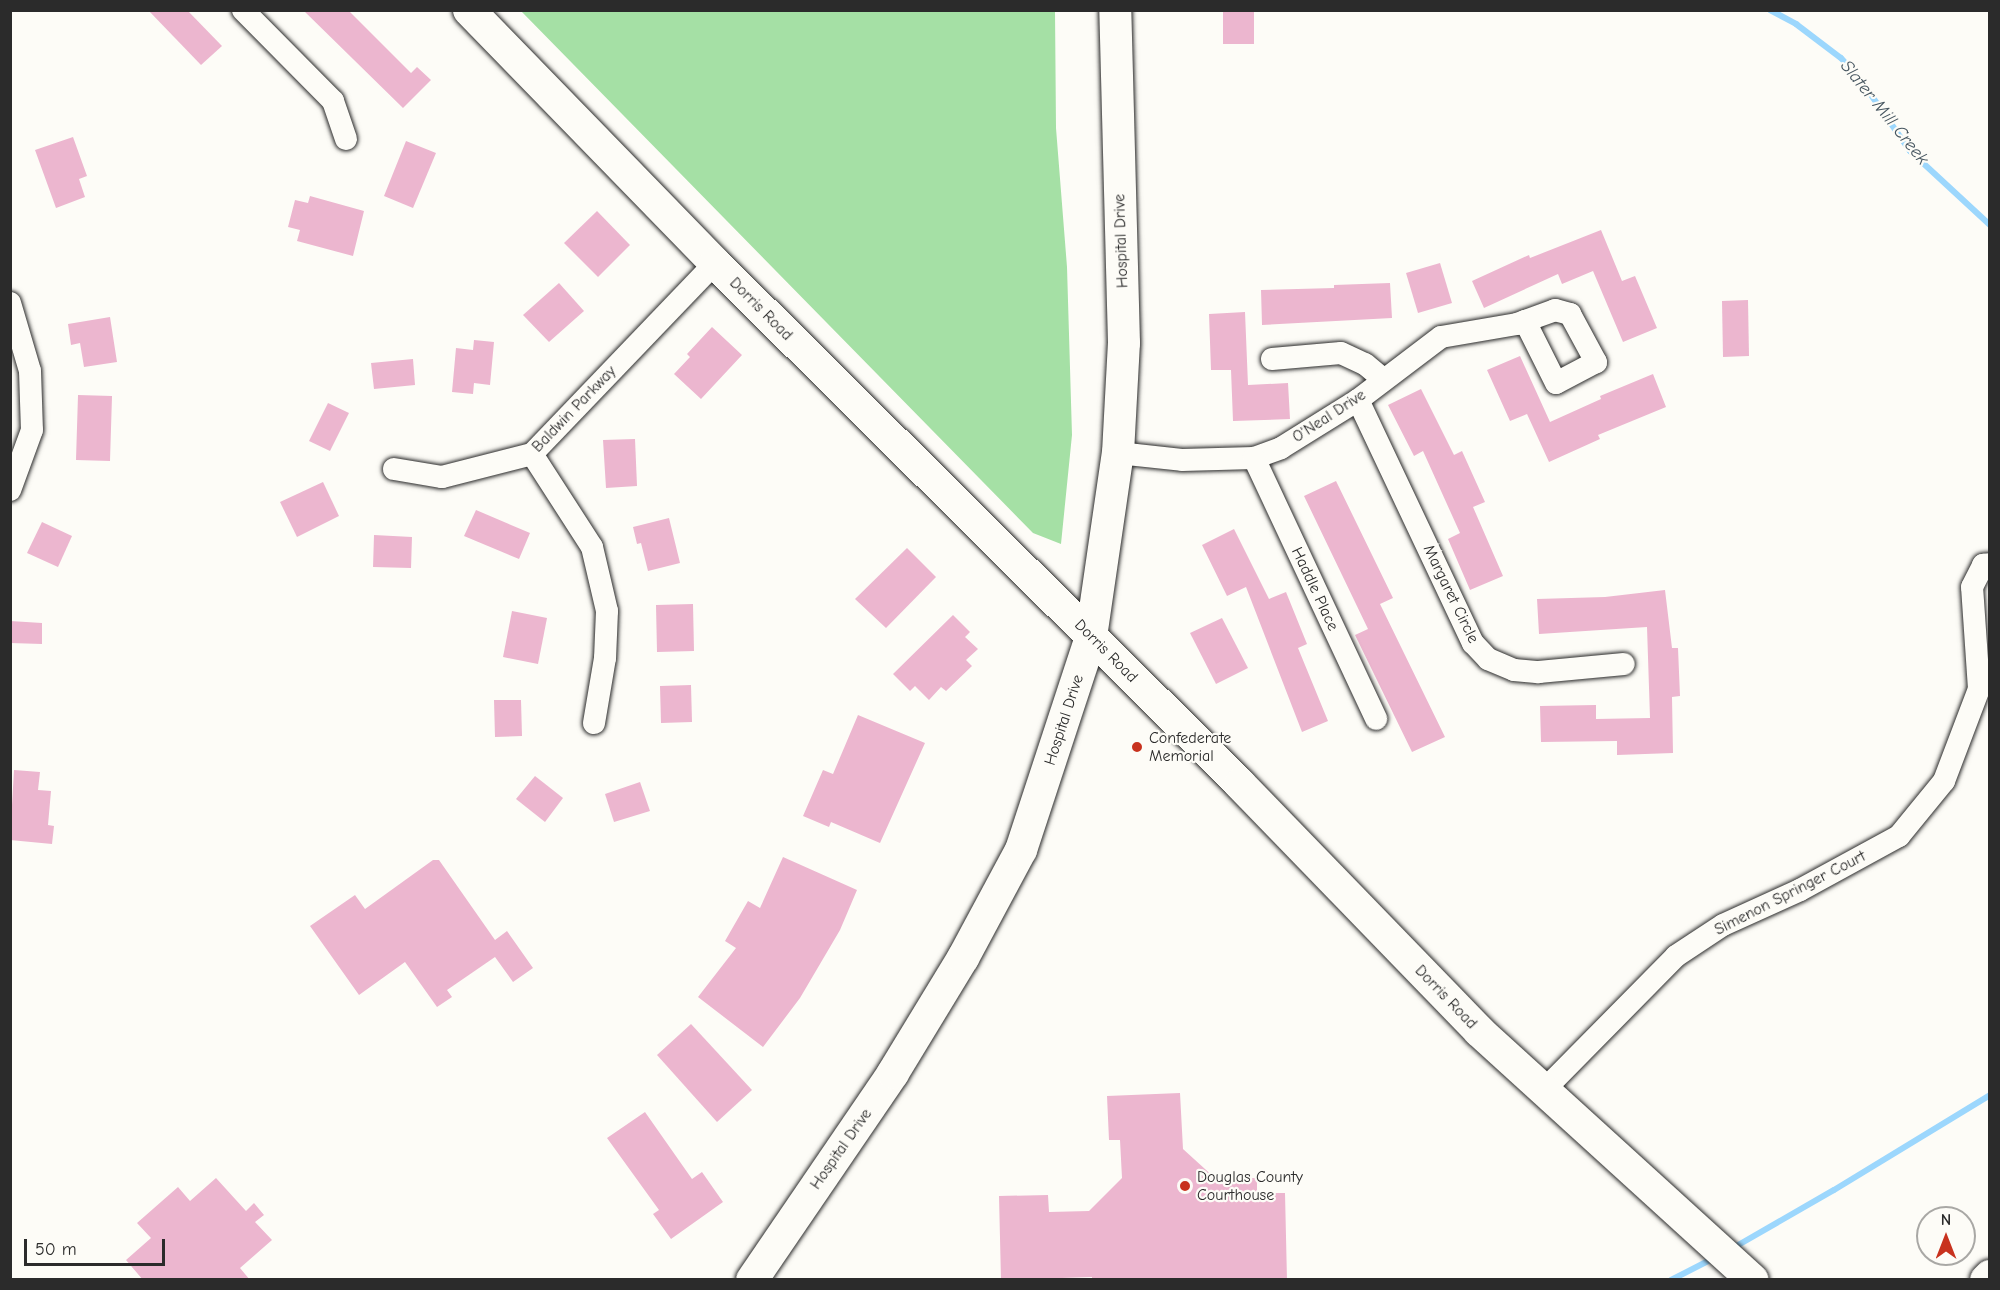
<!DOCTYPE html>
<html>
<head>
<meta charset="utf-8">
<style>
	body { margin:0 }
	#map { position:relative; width:2000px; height:1290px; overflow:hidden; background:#fdfcf7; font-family:"Comic Neue",sans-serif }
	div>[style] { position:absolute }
	.green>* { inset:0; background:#a5e0a5 }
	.stream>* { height:6px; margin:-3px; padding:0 3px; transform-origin:3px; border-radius:3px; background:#9cd7fd }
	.building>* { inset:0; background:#ecb6cf }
	.roads { filter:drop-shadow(0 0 2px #2b2b2b) drop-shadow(0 0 2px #2b2b2b) }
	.street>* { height:22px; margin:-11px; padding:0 11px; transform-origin:11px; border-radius:11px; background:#fdfcf7 }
	.secondary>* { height:32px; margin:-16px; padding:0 16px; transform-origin:16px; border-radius:16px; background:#fdfcf7 }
	.dots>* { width:16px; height:16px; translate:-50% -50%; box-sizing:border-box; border:3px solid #fdfcf7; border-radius:50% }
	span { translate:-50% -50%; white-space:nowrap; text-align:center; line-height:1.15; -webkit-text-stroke:4.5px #fdfcf7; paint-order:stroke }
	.street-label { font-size:16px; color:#2b2b2b }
	.poi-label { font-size:16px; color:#2b2b2b }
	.left { translate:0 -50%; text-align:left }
	.water-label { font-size:18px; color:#475660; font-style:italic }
	.frame { position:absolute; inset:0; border:12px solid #2b2b2b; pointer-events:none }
	.north { position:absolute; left:1916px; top:1206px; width:60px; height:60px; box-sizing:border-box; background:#fdfcf7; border:2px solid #a9a8a5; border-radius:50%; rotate:0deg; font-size:16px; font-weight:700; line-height:24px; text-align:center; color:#2b2b2b }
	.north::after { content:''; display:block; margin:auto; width:21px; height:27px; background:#c8321e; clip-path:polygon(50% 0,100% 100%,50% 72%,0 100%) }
	.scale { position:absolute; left:24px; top:1239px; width:141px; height:27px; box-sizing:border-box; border:3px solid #2b2b2b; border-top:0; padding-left:8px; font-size:18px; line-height:21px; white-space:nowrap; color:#2b2b2b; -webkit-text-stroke:4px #fdfcf7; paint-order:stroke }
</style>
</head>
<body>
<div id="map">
	<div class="green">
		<div style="clip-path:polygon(521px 11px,1055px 11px,1056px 128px,1067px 267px,1072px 435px,1061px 544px,1033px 533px)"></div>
	</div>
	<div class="stream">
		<div style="left:1770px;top:10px;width:30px;rotate:28deg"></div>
		<div style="left:1796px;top:24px;width:56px;rotate:37.1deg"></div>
		<div style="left:1841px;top:58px;width:28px;rotate:48deg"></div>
		<div style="left:1860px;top:79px;width:88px;rotate:55.2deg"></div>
		<div style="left:1910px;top:151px;width:109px;rotate:42.8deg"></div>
		<div style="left:1733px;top:1248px;width:116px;rotate:-29.9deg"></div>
		<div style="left:1834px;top:1190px;width:183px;rotate:-31.3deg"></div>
		<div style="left:1671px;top:1280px;width:51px;rotate:-27.1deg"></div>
	</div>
	<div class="building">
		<div style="clip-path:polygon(148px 10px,187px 10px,222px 46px,201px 65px)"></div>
		<div style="clip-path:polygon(303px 10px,348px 10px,411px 73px,417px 67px,431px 80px,403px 108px)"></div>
		<div style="clip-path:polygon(1223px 10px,1254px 10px,1254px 44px,1223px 44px)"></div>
		<div style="clip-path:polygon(73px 137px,87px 176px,79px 179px,85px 197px,56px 208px,35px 150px)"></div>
		<div style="clip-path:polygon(406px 141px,436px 153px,413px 208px,384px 196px)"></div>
		<div style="clip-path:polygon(310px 196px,364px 211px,353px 256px,297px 241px,300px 230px,288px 227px,295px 200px,308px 203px)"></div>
		<div style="clip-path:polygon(597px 211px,630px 245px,598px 277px,564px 243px)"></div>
		<div style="clip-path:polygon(1601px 230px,1622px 281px,1635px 276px,1657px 328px,1623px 342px,1593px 271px,1562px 284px,1558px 274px,1484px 308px,1472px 281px,1529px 255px,1530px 258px)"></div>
		<div style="clip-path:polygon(1440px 263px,1452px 303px,1418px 313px,1406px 273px)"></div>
		<div style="clip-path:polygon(559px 283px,584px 311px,549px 342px,523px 315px)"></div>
		<div style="clip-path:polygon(1390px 283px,1392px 318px,1262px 325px,1261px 290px,1334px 288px,1334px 285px)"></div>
		<div style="clip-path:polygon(1748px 300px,1749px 356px,1723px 357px,1722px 301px)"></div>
		<div style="clip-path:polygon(1245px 312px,1248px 385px,1288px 383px,1290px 419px,1233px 421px,1231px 370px,1211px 370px,1209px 314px)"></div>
		<div style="clip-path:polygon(110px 317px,117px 362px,84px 367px,80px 343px,71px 345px,68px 324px)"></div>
		<div style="clip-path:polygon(712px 327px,742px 355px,701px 399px,674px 374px,690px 357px,687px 354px)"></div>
		<div style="clip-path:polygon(474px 340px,494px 342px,490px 385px,474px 383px,473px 394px,452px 392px,456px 348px,473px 350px)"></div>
		<div style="clip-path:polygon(1520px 356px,1550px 422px,1601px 399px,1600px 396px,1653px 374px,1666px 407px,1598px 435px,1600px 439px,1549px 462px,1527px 414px,1510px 421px,1487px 370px)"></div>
		<div style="clip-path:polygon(413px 359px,415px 385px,374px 389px,371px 363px)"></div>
		<div style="clip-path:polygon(1421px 389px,1454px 455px,1462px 451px,1485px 502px,1473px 507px,1503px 576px,1470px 590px,1448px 539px,1460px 533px,1423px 451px,1414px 456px,1388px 405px)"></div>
		<div style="clip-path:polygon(78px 395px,112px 396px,110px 461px,76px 460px)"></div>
		<div style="clip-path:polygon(328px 403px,349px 413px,330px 451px,309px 441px)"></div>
		<div style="clip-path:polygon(635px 439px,637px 486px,606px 488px,603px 440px)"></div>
		<div style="clip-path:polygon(1336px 481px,1393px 598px,1380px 604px,1445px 737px,1412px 752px,1355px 635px,1368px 629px,1304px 496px)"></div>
		<div style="clip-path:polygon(323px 482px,339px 516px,297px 537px,280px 502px)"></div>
		<div style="clip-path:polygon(476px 510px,530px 533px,519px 559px,464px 536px)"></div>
		<div style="clip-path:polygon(669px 518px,680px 563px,648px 571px,641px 543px,637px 544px,633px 527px)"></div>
		<div style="clip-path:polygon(42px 522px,72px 536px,58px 567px,27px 553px)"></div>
		<div style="clip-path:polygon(1234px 529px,1269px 599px,1286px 592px,1307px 644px,1298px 648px,1328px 721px,1302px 732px,1246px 587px,1227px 596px,1202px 545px)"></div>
		<div style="clip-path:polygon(374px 535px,412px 537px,411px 568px,373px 567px)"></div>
		<div style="clip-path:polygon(907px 548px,936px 577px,886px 628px,855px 599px)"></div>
		<div style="clip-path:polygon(1665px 590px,1672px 648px,1678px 648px,1680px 696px,1672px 697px,1673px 753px,1617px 755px,1617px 741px,1541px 742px,1540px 706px,1596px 705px,1596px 719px,1650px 718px,1647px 627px,1539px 634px,1537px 599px,1605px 597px)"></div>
		<div style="clip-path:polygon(693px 604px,694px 651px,657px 652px,656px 605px)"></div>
		<div style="clip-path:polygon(512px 611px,547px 618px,538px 664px,503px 657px)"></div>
		<div style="clip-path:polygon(953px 615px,970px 632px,965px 637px,978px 649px,966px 660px,972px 666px,946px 691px,941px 687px,929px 700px,915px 686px,910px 691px,893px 674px)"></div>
		<div style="clip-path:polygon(1222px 618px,1248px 668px,1216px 684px,1190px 633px)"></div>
		<div style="clip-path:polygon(10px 621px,42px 623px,42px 644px,10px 643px)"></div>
		<div style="clip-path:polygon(691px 685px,692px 722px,661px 723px,660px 686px)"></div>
		<div style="clip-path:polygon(494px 700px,521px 700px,522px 736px,495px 737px)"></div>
		<div style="clip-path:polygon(858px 715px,925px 743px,880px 843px,831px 822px,829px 827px,803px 816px,823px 770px,833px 774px)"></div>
		<div style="clip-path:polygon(14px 770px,40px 772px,38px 790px,51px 791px,48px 825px,54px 826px,52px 844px,10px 840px)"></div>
		<div style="clip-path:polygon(535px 776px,563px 798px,545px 822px,516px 799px)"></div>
		<div style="clip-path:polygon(640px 782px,650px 811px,614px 822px,605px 794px)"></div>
		<div style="clip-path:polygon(783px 857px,857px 890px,840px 930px,800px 998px,763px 1047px,698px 997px,736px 948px,725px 941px,748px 901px,760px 908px)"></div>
		<div style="clip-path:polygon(433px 860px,439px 860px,495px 940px,507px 931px,533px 968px,513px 982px,495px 957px,447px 990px,452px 997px,437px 1007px,405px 962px,359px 995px,310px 926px,355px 895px,365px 909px)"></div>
		<div style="clip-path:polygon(691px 1024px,752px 1090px,717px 1122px,657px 1055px)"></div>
		<div style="clip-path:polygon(1180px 1093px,1183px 1149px,1216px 1179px,1257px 1178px,1257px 1193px,1285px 1193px,1287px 1280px,1092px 1280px,1092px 1277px,1001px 1280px,999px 1196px,1048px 1195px,1049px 1212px,1089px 1211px,1122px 1178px,1120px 1140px,1109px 1140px,1107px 1096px)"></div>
		<div style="clip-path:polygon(645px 1112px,692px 1179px,702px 1172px,723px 1202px,671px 1239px,653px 1214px,659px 1210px,607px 1138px)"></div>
		<div style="clip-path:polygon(216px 1178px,246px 1211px,254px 1203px,264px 1215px,255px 1222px,272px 1240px,240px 1268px,250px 1280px,143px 1280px,126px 1260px,151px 1238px,137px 1223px,178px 1187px,190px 1201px)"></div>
	</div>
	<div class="roads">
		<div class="street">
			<div style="left:243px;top:10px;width:128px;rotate:45.3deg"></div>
			<div style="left:333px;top:101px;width:40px;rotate:71.1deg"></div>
			<div style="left:10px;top:303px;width:71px;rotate:73.6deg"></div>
			<div style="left:30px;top:371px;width:59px;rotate:88.1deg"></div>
			<div style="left:32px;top:430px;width:64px;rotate:110.1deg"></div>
			<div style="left:1272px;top:359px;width:69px;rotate:-5deg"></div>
			<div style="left:1341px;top:353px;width:26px;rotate:25deg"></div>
			<div style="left:1365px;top:364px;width:23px;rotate:40deg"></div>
			<div style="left:1358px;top:400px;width:269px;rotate:64.7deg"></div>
			<div style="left:1473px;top:643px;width:22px;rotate:47deg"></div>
			<div style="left:1488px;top:659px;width:28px;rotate:23deg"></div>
			<div style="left:1514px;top:670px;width:25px;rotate:5deg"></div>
			<div style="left:1539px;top:672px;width:85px;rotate:-5.4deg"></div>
			<div style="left:1118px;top:453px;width:64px;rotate:6.2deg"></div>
			<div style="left:1182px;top:460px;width:72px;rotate:-1.6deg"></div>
			<div style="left:1254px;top:458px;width:29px;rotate:-20deg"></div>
			<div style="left:1281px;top:448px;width:91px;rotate:-31.9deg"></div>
			<div style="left:1358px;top:400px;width:104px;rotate:-37.2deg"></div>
			<div style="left:1441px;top:337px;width:77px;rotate:-9.7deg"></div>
			<div style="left:1517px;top:324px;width:9px;rotate:-21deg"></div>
			<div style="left:1525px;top:321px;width:32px;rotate:-20deg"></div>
			<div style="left:1555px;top:310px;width:16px;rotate:15deg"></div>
			<div style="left:1570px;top:314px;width:55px;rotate:61.6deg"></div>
			<div style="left:1596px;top:362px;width:45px;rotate:152.3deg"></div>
			<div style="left:1556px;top:383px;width:69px;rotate:-116.6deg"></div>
			<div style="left:532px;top:454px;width:111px;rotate:57.2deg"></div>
			<div style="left:592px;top:547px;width:66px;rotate:76.8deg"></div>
			<div style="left:607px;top:611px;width:47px;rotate:92.4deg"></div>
			<div style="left:605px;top:658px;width:66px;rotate:99.6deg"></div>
			<div style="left:1254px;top:458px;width:288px;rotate:64.9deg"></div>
			<div style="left:394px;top:469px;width:49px;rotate:9.5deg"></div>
			<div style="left:442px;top:477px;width:93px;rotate:-14.3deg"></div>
			<div style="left:532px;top:454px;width:265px;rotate:-46.2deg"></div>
			<div style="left:1544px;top:1090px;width:188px;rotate:-45.4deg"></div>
			<div style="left:1676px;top:956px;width:56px;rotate:-33.4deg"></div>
			<div style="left:1723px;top:925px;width:85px;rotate:-24.4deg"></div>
			<div style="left:1800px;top:890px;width:113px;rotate:-28.6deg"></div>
			<div style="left:1899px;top:836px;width:71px;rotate:-50.7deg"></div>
			<div style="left:1944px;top:781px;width:98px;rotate:-69.2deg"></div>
			<div style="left:1979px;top:689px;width:102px;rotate:-93.9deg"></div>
			<div style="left:1972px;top:587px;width:25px;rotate:-63deg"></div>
			<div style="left:1983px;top:565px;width:7px;rotate:-8deg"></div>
		</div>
		<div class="secondary">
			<div style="left:469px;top:10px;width:353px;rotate:45.8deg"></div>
			<div style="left:715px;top:263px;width:740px;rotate:44.78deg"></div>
			<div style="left:1240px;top:784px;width:344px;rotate:45.9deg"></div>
			<div style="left:1479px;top:1031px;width:370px;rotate:42.3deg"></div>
			<div style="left:752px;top:1280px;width:250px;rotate:-55.7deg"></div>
			<div style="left:893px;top:1073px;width:135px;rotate:-58.7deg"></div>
			<div style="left:963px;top:958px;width:123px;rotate:-61.8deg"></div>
			<div style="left:1021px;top:850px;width:224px;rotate:-71.8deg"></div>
			<div style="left:1091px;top:637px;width:186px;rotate:-81.7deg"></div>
			<div style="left:1118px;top:453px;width:110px;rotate:-86.9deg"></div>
			<div style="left:1124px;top:343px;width:333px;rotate:-91.5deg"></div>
			<div style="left:1986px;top:1280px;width:6px;rotate:-45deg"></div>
		</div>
	</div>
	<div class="dots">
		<div style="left:1137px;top:747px;background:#c8321e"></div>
		<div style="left:1185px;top:1186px;background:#c8321e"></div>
	</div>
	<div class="street-label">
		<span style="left:1121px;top:241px;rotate:-92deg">Hospital Drive</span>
		<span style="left:761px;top:309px;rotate:45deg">Dorris Road</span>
		<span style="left:574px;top:409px;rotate:-46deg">Baldwin Parkway</span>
		<span style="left:1329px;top:416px;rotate:-33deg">O'Neal Drive</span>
		<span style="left:1315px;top:589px;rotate:65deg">Haddle Place</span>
		<span style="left:1451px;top:594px;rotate:64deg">Margaret Circle</span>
		<span style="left:1106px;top:651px;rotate:45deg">Dorris Road</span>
		<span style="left:1064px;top:720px;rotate:-72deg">Hospital Drive</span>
		<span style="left:1790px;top:893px;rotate:-27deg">Simenon Springer Court</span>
		<span style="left:1446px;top:997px;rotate:46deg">Dorris Road</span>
		<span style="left:841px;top:1149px;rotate:-55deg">Hospital Drive</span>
	</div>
	<div class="poi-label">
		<span class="left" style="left:1149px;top:747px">Confederate<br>Memorial</span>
		<span class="left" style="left:1197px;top:1186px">Douglas County<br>Courthouse</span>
	</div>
	<div class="water-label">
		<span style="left:1884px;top:113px;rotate:51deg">Slater Mill Creek</span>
	</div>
	<div class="frame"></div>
	<div class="north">N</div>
	<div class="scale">50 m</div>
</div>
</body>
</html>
